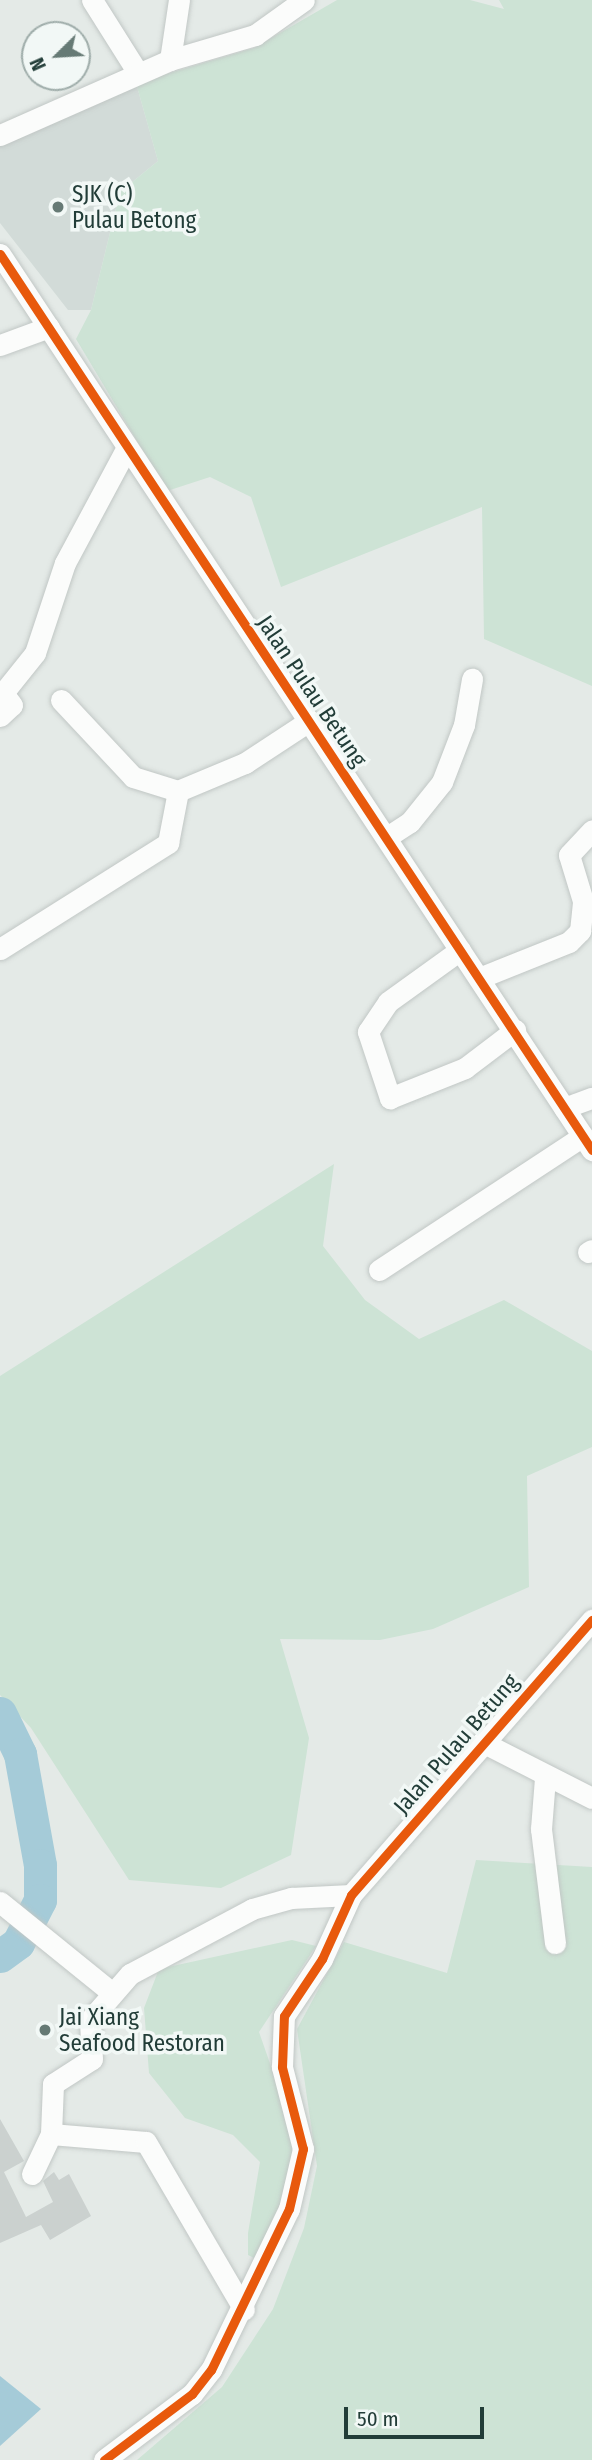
<!DOCTYPE html>
<html>
<head>
<meta charset="utf-8">
<style>
	body { margin:0 }
	#map { position:relative; width:592px; height:2460px; overflow:hidden; background:#e4eae7; font-family:"Fira Sans Condensed",sans-serif }
	div>[style] { position:absolute }
	.built>* { inset:0; background:#d2dbd8 }
	.green>* { inset:0; background:#cde3d5 }
	.water>* { inset:0; background:#a5cbd8 }
	.river>* { height:33px; margin:-16.5px; padding:0 16.5px; transform-origin:16.5px; border-radius:16.5px; background:#a5cbd8 }
	.building>* { inset:0; background:#cbd1cf }
	.roads { filter:drop-shadow(0 0 2px #c1c7c5) drop-shadow(0 0 2px #c1c7c5) }
	.minor>* { height:21px; margin:-10.5px; padding:0 10.5px; transform-origin:10.5px; border-radius:10.5px; background:#fbfcfb }
	.cycleway>* { height:9px; margin:-4.5px; padding:0 4.5px; transform-origin:4.5px; border-radius:4.5px; background:#e8590c }
	.dots>* { width:19px; height:19px; translate:-50% -50%; box-sizing:border-box; border:4px solid #f2f8f6; border-radius:50% }
	span { translate:-50% -50%; white-space:nowrap; text-align:center; line-height:1.15; -webkit-text-stroke:7px #f2f8f6; paint-order:stroke }
	.poi-label { font-size:23px; color:#223d38 }
	.left { translate:0 -50%; text-align:left }
	.street-label { font-size:23px; color:#223d38 }
	.north { position:absolute; left:21px; top:21px; width:70px; height:70px; box-sizing:border-box; background:#f2f8f6; border:2px solid #9fadaa; border-radius:50%; rotate:246deg; font-size:19px; font-weight:700; line-height:28px; text-align:center; color:#223d38 }
	.north::after { content:''; display:block; margin:auto; width:24px; height:32px; background:#667a75; clip-path:polygon(50% 0,100% 100%,50% 72%,0 100%) }
	.scale { position:absolute; left:344px; top:2407px; width:140px; height:32px; box-sizing:border-box; border:4px solid #223d38; border-top:0; padding-left:9px; font-size:21px; line-height:24px; white-space:nowrap; color:#223d38; -webkit-text-stroke:5px #f2f8f6; paint-order:stroke }
</style>
</head>
<body>
<div id="map">
	<div class="built">
		<div style="clip-path:polygon(136px 83px,158px 161px,120px 192px,91px 310px,68px 310px,0 223px,0 141px)"></div>
	</div>
	<div class="green">
		<div style="clip-path:polygon(337px 0,470px 0,504px 9px,499px 0,592px 0,592px 686px,484px 639px,482px 507px,281px 587px,251px 497px,210px 477px,167px 491px,76px 339px,91px 310px,120px 192px,158px 161px,136px 83px,254px 48px)"></div>
		<div style="clip-path:polygon(334px 1164px,323px 1246px,365px 1300px,419px 1339px,504px 1300px,592px 1351px,592px 1447px,527px 1476px,529px 1587px,433px 1629px,380px 1640px,280px 1639px,309px 1738px,291px 1855px,221px 1888px,129px 1880px,31px 1728px,0 1695px,0 1376px)"></div>
		<div style="clip-path:polygon(476px 1860px,592px 1867px,592px 2460px,137px 2460px,222px 2387px,273px 2309px,304px 2228px,317px 2166px,297px 2029px,344px 1942px,447px 1973px)"></div>
		<div style="clip-path:polygon(292px 1940px,316px 1946px,259px 2032px,295px 2135px,291px 2185px,258px 2260px,248px 2255px,248px 2233px,260px 2162px,233px 2135px,185px 2118px,149px 2073px,144px 2008px,159px 1969px)"></div>
	</div>
	<div class="water">
		<div style="clip-path:polygon(0 2376px,41px 2409px,0 2446px)"></div>
	</div>
	<div class="river">
		<div style="left:0;top:1713px;width:46px;rotate:64deg"></div>
		<div style="left:20px;top:1754px;width:113px;rotate:79.8deg"></div>
		<div style="left:40px;top:1865px;width:35px;rotate:90deg"></div>
		<div style="left:40px;top:1900px;width:48px;rotate:117.1deg"></div>
		<div style="left:18px;top:1943px;width:22px;rotate:144deg"></div>
	</div>
	<div class="building">
		<div style="clip-path:polygon(0 2119px,24px 2161px,4px 2172px,26px 2217px,53px 2202px,43px 2181px,54px 2172px,59px 2180px,69px 2174px,91px 2216px,50px 2240px,41px 2225px,0 2243px)"></div>
	</div>
	<div class="roads">
		<div class="minor">
			<div style="left:92px;top:0;width:86px;rotate:57.8deg"></div>
			<div style="left:170px;top:60px;width:61px;rotate:-81.5deg"></div>
			<div style="left:0;top:135px;width:186px;rotate:-23.8deg"></div>
			<div style="left:170px;top:60px;width:89px;rotate:-16.4deg"></div>
			<div style="left:255px;top:35px;width:60px;rotate:-35.5deg"></div>
			<div style="left:0;top:254px;width:1074px;rotate:56.55deg"></div>
			<div style="left:0;top:345px;width:52px;rotate:-20.2deg"></div>
			<div style="left:61px;top:700px;width:105px;rotate:46.9deg"></div>
			<div style="left:133px;top:777px;width:47px;rotate:17.3deg"></div>
			<div style="left:0;top:716px;width:16px;rotate:-43deg"></div>
			<div style="left:12px;top:705px;width:15px;rotate:-127deg"></div>
			<div style="left:3px;top:693px;width:51px;rotate:-51.3deg"></div>
			<div style="left:35px;top:653px;width:95px;rotate:-71.6deg"></div>
			<div style="left:65px;top:563px;width:129px;rotate:-61.8deg"></div>
			<div style="left:387px;top:837px;width:27px;rotate:-33deg"></div>
			<div style="left:410px;top:822px;width:51px;rotate:-51.3deg"></div>
			<div style="left:442px;top:782px;width:61px;rotate:-68.9deg"></div>
			<div style="left:464px;top:725px;width:47px;rotate:-80.1deg"></div>
			<div style="left:0;top:949px;width:199px;rotate:-32.2deg"></div>
			<div style="left:168px;top:843px;width:53px;rotate:-79.1deg"></div>
			<div style="left:178px;top:791px;width:73px;rotate:-22.7deg"></div>
			<div style="left:245px;top:763px;width:77px;rotate:-33.3deg"></div>
			<div style="left:460px;top:950px;width:89px;rotate:144.2deg"></div>
			<div style="left:388px;top:1002px;width:36px;rotate:124deg"></div>
			<div style="left:368px;top:1032px;width:70px;rotate:71.6deg"></div>
			<div style="left:390px;top:1098px;width:81px;rotate:-21.8deg"></div>
			<div style="left:465px;top:1068px;width:63px;rotate:-37.2deg"></div>
			<div style="left:479px;top:978px;width:97px;rotate:-21.8deg"></div>
			<div style="left:569px;top:942px;width:16px;rotate:-45deg"></div>
			<div style="left:580px;top:931px;width:30px;rotate:-84deg"></div>
			<div style="left:583px;top:901px;width:48px;rotate:-106.9deg"></div>
			<div style="left:569px;top:855px;width:34px;rotate:-47deg"></div>
			<div style="left:564px;top:1108px;width:30px;rotate:-20deg"></div>
			<div style="left:588px;top:1252px;width:4px;rotate:-27deg"></div>
			<div style="left:379px;top:1270px;width:244px;rotate:-33.3deg"></div>
			<div style="left:482px;top:1742px;width:123px;rotate:27deg"></div>
			<div style="left:545px;top:1778px;width:51px;rotate:94.5deg"></div>
			<div style="left:541px;top:1829px;width:115px;rotate:83deg"></div>
			<div style="left:0;top:1902px;width:143px;rotate:39deg"></div>
			<div style="left:51px;top:2134px;width:95px;rotate:4.8deg"></div>
			<div style="left:146px;top:2142px;width:194px;rotate:59.7deg"></div>
			<div style="left:32px;top:2174px;width:44px;rotate:-64.6deg"></div>
			<div style="left:51px;top:2134px;width:50px;rotate:-87.7deg"></div>
			<div style="left:53px;top:2084px;width:46px;rotate:-32.7deg"></div>
			<div style="left:92px;top:2059px;width:39px;rotate:-93deg"></div>
			<div style="left:90px;top:2020px;width:61px;rotate:-49deg"></div>
			<div style="left:130px;top:1974px;width:138px;rotate:-28deg"></div>
			<div style="left:252px;top:1909px;width:41px;rotate:-15.8deg"></div>
			<div style="left:291px;top:1898px;width:60px;rotate:-2.9deg"></div>
			<div style="left:104px;top:2460px;width:110px;rotate:-36.9deg"></div>
			<div style="left:192px;top:2394px;width:31px;rotate:-52deg"></div>
			<div style="left:211px;top:2370px;width:179px;rotate:-64.2deg"></div>
			<div style="left:289px;top:2209px;width:62px;rotate:-76.9deg"></div>
			<div style="left:303px;top:2149px;width:85px;rotate:-104.4deg"></div>
			<div style="left:282px;top:2067px;width:51px;rotate:-87.8deg"></div>
			<div style="left:284px;top:2016px;width:69px;rotate:-56.3deg"></div>
			<div style="left:322px;top:1959px;width:70px;rotate:-65.6deg"></div>
			<div style="left:351px;top:1895px;width:366px;rotate:-48.8deg"></div>
		</div>
	</div>
	<div class="cycleway">
		<div style="left:0;top:254px;width:1074px;rotate:56.55deg"></div>
		<div style="left:104px;top:2460px;width:110px;rotate:-36.9deg"></div>
		<div style="left:192px;top:2394px;width:31px;rotate:-52deg"></div>
		<div style="left:211px;top:2370px;width:179px;rotate:-64.2deg"></div>
		<div style="left:289px;top:2209px;width:62px;rotate:-76.9deg"></div>
		<div style="left:303px;top:2149px;width:85px;rotate:-104.4deg"></div>
		<div style="left:282px;top:2067px;width:51px;rotate:-87.8deg"></div>
		<div style="left:284px;top:2016px;width:69px;rotate:-56.3deg"></div>
		<div style="left:322px;top:1959px;width:70px;rotate:-65.6deg"></div>
		<div style="left:351px;top:1895px;width:366px;rotate:-48.8deg"></div>
	</div>
	<div class="dots">
		<div style="left:58px;top:207px;background:#667a75"></div>
		<div style="left:45px;top:2030px;background:#667a75"></div>
	</div>
	<div class="poi-label">
		<span class="left" style="left:72px;top:207px">SJK (C)<br>Pulau Betong</span>
		<span class="left" style="left:59px;top:2030px">Jai Xiang<br>Seafood Restoran</span>
	</div>
	<div class="street-label">
		<span style="left:312px;top:691px;rotate:56deg">Jalan Pulau Betung</span>
		<span style="left:456px;top:1744px;rotate:-49deg">Jalan Pulau Betung</span>
	</div>
	<div class="north">N</div>
	<div class="scale">50 m</div>
</div>
</body>
</html>
